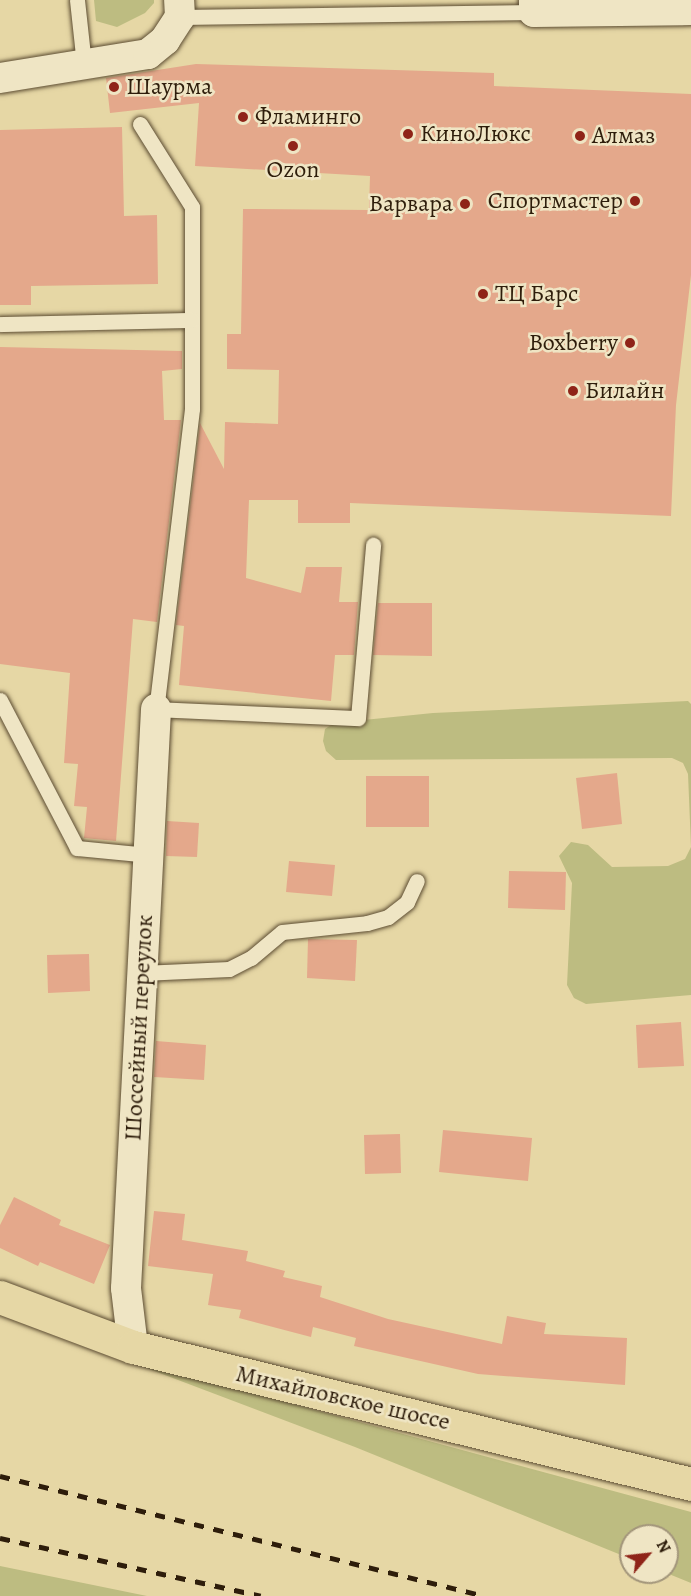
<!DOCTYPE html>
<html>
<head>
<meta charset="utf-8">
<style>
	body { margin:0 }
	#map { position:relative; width:691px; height:1596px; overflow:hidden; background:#e6d7a5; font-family:Alegreya,serif }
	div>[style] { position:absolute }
	.green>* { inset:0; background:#bdbc81 }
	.building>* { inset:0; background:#e4a88b }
	.roads { filter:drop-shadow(0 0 2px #5c4c32) drop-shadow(0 0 2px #5c4c32) }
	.service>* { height:15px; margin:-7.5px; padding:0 7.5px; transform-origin:7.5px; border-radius:7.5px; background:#efe5c4 }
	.minor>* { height:30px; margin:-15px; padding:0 15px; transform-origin:15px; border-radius:15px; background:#efe5c4 }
	.primary>* { height:33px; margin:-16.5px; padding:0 16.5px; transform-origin:16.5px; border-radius:16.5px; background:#e6d7a5 }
	.rail>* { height:4.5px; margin-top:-2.25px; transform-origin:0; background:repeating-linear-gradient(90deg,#2e1d0b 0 10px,transparent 0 20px) }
	.dots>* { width:16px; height:16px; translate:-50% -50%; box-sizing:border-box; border:3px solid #efe5c4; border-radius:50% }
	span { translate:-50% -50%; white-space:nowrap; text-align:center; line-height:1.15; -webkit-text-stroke:5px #efe5c4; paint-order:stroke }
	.poi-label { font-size:24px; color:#2e1d0b }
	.left { translate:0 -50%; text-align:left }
	.right { translate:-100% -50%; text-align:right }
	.street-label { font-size:24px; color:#2e1d0b }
	.north { position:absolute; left:619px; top:1524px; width:60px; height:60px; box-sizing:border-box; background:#efe5c4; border:2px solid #a2957a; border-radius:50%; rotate:62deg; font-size:16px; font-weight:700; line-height:24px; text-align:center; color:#2e1d0b }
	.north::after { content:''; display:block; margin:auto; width:21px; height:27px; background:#8f2418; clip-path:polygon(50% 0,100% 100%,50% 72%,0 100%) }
</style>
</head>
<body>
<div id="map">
	<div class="green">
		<div style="clip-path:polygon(94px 0,154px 0,154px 3px,145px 13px,117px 27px,96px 21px)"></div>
		<div style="clip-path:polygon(688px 701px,691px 704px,691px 995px,586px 1004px,574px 998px,567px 985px,572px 883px,559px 856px,571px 842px,588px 845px,612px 867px,668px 866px,685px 859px,691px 847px,688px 774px,683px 763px,672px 758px,336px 760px,326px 751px,323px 741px,325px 729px,334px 723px,433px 713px)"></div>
		<div style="clip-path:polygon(112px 1355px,691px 1512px,691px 1583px,664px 1572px,667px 1572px,667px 1536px,631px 1536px,631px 1559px,355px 1447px)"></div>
		<div style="clip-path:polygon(0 1566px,147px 1596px,0 1596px)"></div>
	</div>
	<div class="building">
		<div style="clip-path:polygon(196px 64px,494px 73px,494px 86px,691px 94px,691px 275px,676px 405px,671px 516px,350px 503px,350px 523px,298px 523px,298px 500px,249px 500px,246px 578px,301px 593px,306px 567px,342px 567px,339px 602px,358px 602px,354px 655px,335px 655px,331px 701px,179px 685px,184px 626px,176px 625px,200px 423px,224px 469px,225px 422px,278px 424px,279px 370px,227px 369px,227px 334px,241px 334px,243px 209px,369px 210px,370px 176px,195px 166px,199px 103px,110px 113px,106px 78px)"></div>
		<div style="clip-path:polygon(122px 127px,124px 216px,157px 215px,158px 284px,31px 286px,31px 305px,0 305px,0 130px)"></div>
		<div style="clip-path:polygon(0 347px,182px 351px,182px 369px,162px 371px,164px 420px,181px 420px,157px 622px,133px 619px,116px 841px,84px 838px,87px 807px,74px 806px,78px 764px,64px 763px,70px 673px,0 664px)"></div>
		<div style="clip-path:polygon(378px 603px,432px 603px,432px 656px,373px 655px)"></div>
		<div style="clip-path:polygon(617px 773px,622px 824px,582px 829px,576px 778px)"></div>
		<div style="clip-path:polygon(366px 776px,429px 776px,429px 827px,366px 827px)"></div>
		<div style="clip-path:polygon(167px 821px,199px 823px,197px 857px,166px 856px)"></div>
		<div style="clip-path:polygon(289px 861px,335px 865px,332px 896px,286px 892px)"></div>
		<div style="clip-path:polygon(509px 871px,566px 872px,565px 910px,508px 908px)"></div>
		<div style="clip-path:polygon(308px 939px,357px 940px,355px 981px,307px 978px)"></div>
		<div style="clip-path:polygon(89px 954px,90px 991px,48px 993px,47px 955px)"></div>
		<div style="clip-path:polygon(681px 1022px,684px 1066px,638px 1068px,636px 1025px)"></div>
		<div style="clip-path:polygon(156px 1041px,206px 1045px,204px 1080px,154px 1077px)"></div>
		<div style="clip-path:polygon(443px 1130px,532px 1138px,528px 1181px,439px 1172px)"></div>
		<div style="clip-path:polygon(400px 1134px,401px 1173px,365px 1174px,364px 1135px)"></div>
		<div style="clip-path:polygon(14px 1197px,61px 1220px,59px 1225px,110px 1245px,94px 1284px,40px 1262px,38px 1266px,0 1248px,0 1225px)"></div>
		<div style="clip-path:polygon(154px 1211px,185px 1214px,182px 1240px,248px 1251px,246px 1261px,285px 1271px,283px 1277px,322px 1286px,320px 1297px,388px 1319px,502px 1344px,507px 1316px,546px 1323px,544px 1334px,627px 1338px,625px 1385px,478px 1374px,354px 1346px,356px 1338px,313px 1327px,311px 1337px,239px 1318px,241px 1310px,208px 1305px,213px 1274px,148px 1266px)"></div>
	</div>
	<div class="roads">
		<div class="service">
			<div style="left:77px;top:0;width:64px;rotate:83.8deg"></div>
			<div style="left:180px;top:17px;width:354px;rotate:-0.8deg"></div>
			<div style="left:140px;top:124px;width:98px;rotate:57.9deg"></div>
			<div style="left:192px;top:207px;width:202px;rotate:90deg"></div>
			<div style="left:192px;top:409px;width:302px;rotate:96.8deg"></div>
			<div style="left:156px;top:709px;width:202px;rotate:2.6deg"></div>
			<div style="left:358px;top:718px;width:174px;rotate:-85deg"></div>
			<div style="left:0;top:324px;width:192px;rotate:-1.2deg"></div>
			<div style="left:0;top:700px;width:167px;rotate:62.5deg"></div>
			<div style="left:77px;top:848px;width:71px;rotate:5.6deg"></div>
			<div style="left:142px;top:973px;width:87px;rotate:-2.6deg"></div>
			<div style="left:229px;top:969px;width:25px;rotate:-27deg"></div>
			<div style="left:251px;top:958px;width:40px;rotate:-40deg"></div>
			<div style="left:282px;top:932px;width:85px;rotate:-6deg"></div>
			<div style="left:367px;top:923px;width:22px;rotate:-16deg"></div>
			<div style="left:388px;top:917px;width:24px;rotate:-38deg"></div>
			<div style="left:407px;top:902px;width:23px;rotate:-65deg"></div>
		</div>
		<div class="minor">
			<div style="left:534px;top:0;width:12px;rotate:90deg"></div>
			<div style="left:534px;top:12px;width:157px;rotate:-0.7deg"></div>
			<div style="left:0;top:78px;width:150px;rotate:-9.2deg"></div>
			<div style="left:148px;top:54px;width:22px;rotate:-39deg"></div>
			<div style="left:165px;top:40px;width:27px;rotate:-57deg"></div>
			<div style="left:180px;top:17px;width:17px;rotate:-93deg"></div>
			<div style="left:133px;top:1347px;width:59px;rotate:-96.8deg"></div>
			<div style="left:126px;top:1288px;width:580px;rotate:-87.03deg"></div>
		</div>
		<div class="primary">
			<div style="left:0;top:1297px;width:142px;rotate:20.6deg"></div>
			<div style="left:133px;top:1347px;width:575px;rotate:13.79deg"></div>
		</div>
	</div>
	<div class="rail">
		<div style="left:0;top:1476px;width:500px;rotate:13.9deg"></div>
		<div style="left:0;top:1538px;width:267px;rotate:12.5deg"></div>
	</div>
	<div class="dots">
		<div style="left:114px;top:87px;background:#8f2418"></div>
		<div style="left:243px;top:117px;background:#8f2418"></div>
		<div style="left:408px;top:134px;background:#8f2418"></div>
		<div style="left:580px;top:136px;background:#8f2418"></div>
		<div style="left:293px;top:146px;background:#8f2418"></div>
		<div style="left:635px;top:201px;background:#8f2418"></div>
		<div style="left:465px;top:204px;background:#8f2418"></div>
		<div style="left:483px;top:294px;background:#8f2418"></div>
		<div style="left:630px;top:343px;background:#8f2418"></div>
		<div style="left:573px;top:391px;background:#8f2418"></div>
	</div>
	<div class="poi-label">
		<span class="left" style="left:126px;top:87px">Шаурма</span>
		<span class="left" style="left:255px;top:117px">Фламинго</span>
		<span class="left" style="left:420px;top:134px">КиноЛюкс</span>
		<span class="left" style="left:592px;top:136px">Алмаз</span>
		<span style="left:293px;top:170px">Ozon</span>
		<span class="right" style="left:623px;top:201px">Спортмастер</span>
		<span class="right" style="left:453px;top:204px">Варвара</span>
		<span class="left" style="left:495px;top:294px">ТЦ Барс</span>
		<span class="right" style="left:618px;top:343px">Boxberry</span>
		<span class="left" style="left:585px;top:391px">Билайн</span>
	</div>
	<div class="street-label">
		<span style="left:139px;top:1028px;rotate:-87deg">Шоссейный переулок</span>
		<span style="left:343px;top:1398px;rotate:13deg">Михайловское шоссе</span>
	</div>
	<div class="north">N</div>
</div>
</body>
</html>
